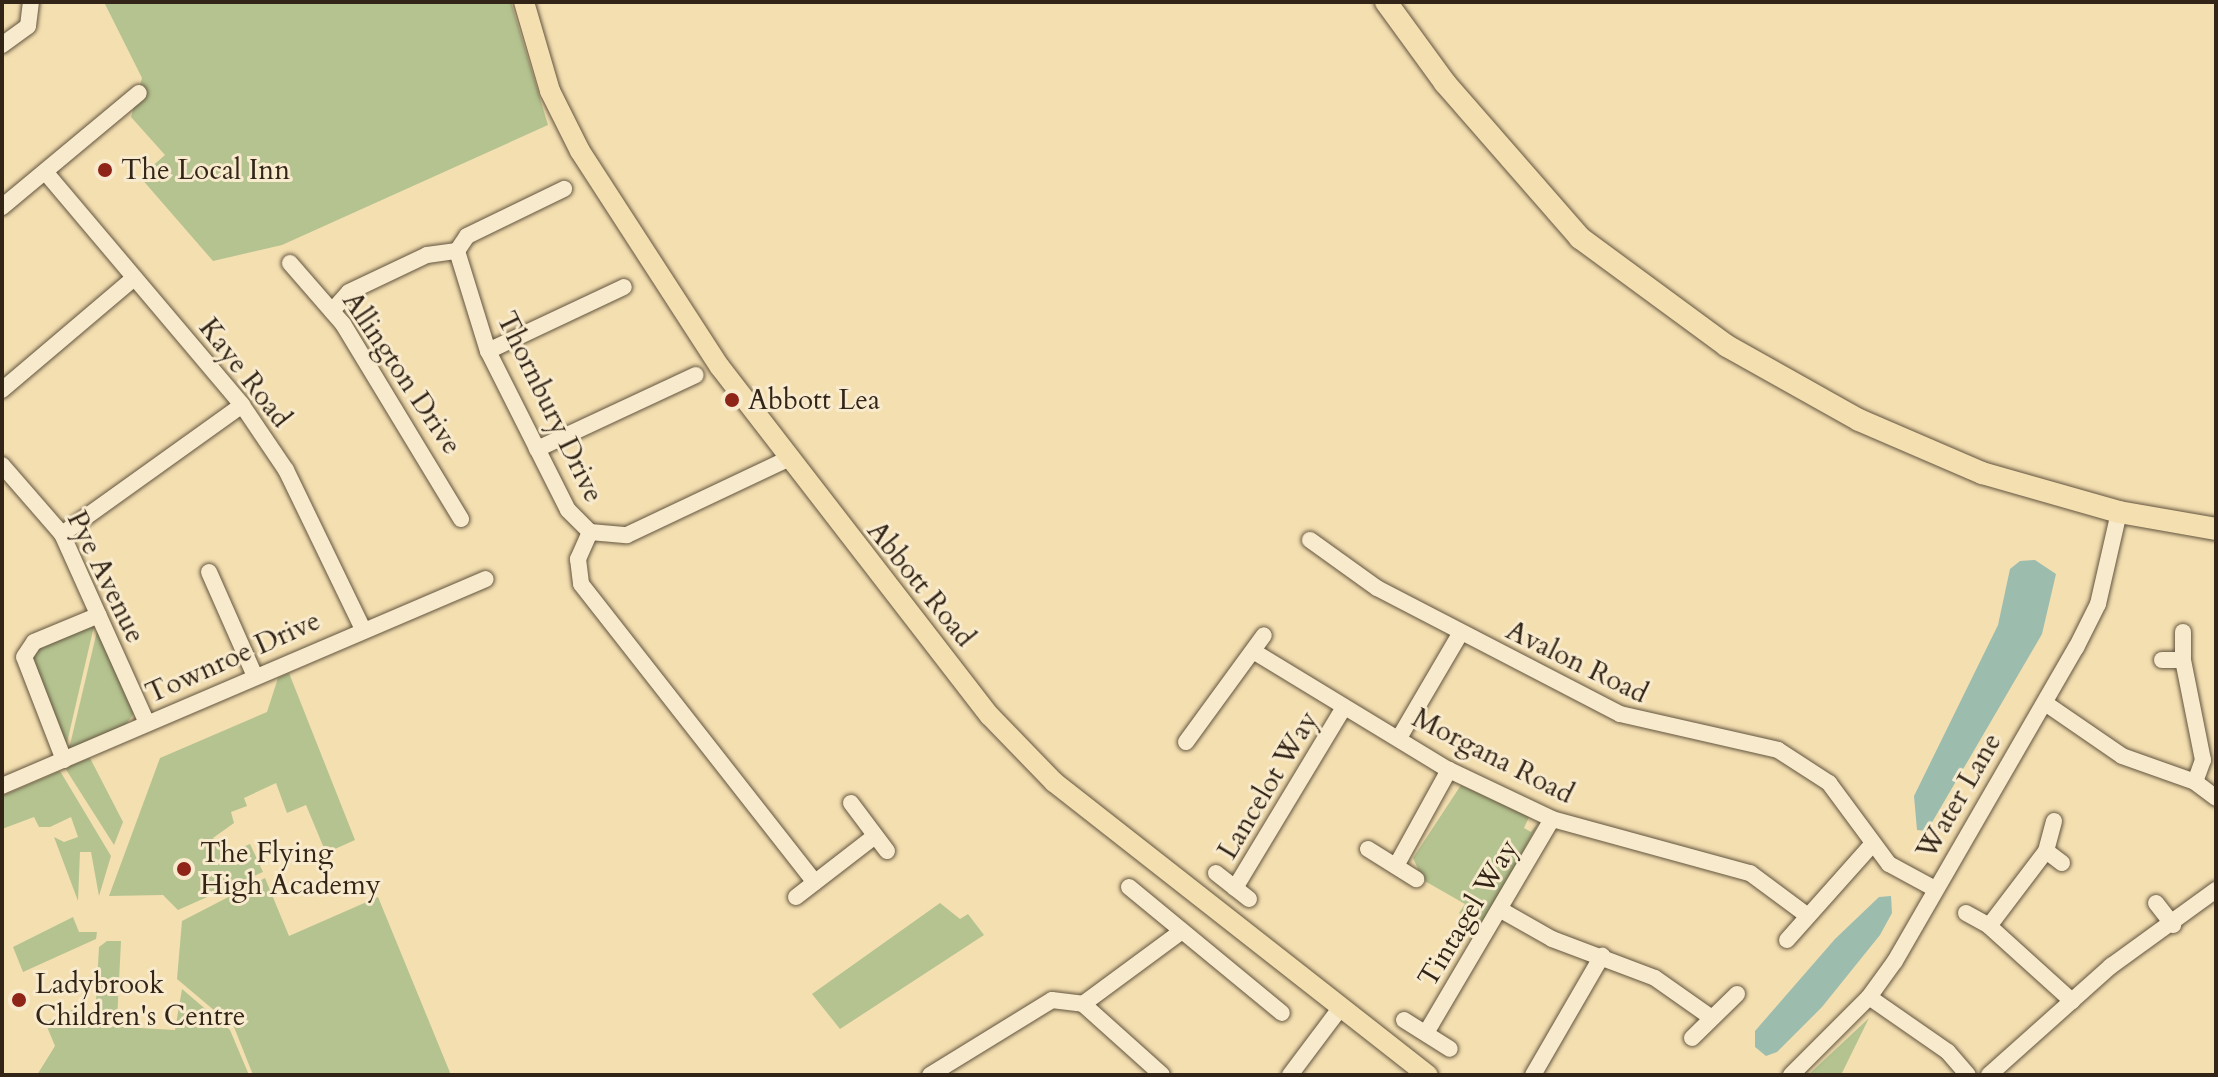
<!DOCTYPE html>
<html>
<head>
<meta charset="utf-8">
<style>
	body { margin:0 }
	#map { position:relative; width:2218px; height:1077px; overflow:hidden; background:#f4dfb1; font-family:Cardo,serif }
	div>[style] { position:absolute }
	.green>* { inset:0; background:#b5c390 }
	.water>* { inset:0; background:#9cbcae }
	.roads { filter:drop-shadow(0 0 2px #62543e) drop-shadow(0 0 2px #62543e) }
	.minor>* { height:16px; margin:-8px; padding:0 8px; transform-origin:8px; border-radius:8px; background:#f8eacc }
	.major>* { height:20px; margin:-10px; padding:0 10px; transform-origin:10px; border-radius:10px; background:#f4dfb1 }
	.highway>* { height:22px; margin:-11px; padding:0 11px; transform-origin:11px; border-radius:11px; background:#f4dfb1 }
	.dots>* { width:22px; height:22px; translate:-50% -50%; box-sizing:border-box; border:4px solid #f8eacc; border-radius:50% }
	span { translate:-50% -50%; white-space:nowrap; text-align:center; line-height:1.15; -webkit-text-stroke:6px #f8eacc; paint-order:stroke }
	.poi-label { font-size:28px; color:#322518 }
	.left { translate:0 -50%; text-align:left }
	.street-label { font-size:28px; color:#322518 }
	.frame { position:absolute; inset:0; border:4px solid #322518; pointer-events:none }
</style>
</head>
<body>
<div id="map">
	<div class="green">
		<div style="clip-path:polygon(104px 2px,511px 2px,548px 125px,282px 245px,213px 261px,140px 177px,165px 155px,131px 117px,142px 78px)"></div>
		<div style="clip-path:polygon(94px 626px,66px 747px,30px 666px,36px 648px)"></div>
		<div style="clip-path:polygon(98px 627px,135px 712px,124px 727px,69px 749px)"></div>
		<div style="clip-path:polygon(289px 673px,355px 840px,326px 853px,306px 805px,287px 813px,276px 783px,244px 798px,247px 806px,231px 812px,234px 823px,213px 838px,225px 855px,250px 844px,263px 872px,178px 910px,163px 895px,109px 896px,160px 758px,267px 712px,278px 678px)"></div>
		<div style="clip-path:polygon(90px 758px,123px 822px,114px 845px,65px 768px)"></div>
		<div style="clip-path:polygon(60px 771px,111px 856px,99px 896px,91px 852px,80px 852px,78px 901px,54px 837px,64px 842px,78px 837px,71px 817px,50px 827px,39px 827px,34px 817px,2px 829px,2px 796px)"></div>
		<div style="clip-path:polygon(1461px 785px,1529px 817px,1524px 828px,1531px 832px,1539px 822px,1482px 927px,1459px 913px,1465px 904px,1423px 880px,1413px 858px)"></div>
		<div style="clip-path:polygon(265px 878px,289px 936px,378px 897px,451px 1075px,253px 1075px,234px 1027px,177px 979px,182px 921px)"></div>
		<div style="clip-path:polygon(940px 903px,960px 919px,968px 914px,984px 935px,840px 1029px,812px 994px)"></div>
		<div style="clip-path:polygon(73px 917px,79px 932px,97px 932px,96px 939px,23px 972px,13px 947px)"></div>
		<div style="clip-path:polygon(107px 941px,121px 941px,117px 1021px,95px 1019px,99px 947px)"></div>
		<div style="clip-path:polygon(182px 989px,230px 1030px,249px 1075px,37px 1075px,55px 1046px,45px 1022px,78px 1007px,89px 1025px,175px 1030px)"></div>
		<div style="clip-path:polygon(1869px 1018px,1841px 1075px,1808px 1075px)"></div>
	</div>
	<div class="water">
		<div style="clip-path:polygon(2020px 561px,2035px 560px,2056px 574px,2042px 634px,1927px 831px,1917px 830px,1914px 796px,1998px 625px,2010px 569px)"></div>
		<div style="clip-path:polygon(1891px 896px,1892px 913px,1880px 935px,1822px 1007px,1777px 1052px,1766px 1056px,1755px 1047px,1755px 1031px,1835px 939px,1879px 897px)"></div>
	</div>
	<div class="roads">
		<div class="minor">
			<div style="left:2px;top:45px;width:32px;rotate:-36deg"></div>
			<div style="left:28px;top:26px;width:24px;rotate:-83deg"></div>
			<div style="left:47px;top:174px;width:302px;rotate:49.8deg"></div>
			<div style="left:242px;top:405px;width:78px;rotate:55.9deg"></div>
			<div style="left:286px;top:470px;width:177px;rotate:64.2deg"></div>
			<div style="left:2px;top:207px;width:178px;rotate:-39.8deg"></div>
			<div style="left:457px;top:251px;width:105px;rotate:72.8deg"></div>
			<div style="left:488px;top:351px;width:178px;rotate:63.3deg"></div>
			<div style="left:568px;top:510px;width:31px;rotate:45deg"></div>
			<div style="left:590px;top:532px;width:37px;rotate:5deg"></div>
			<div style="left:627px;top:535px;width:176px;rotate:-25.3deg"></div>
			<div style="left:457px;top:251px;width:18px;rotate:-56deg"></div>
			<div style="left:467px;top:236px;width:108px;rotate:-25.9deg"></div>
			<div style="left:290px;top:263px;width:81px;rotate:49deg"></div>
			<div style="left:343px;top:324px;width:228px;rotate:58.8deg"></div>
			<div style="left:332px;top:311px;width:25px;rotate:-48deg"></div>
			<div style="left:349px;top:292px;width:86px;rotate:-25.4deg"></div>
			<div style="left:427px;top:255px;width:30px;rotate:-8deg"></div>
			<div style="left:488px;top:351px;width:150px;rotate:-25.2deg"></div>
			<div style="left:2px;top:390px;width:173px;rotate:-40.3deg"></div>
			<div style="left:537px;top:449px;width:175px;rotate:-25deg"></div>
			<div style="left:2px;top:465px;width:91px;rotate:49deg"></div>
			<div style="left:62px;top:534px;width:207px;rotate:65.8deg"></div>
			<div style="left:590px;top:532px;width:30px;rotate:114deg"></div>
			<div style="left:578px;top:559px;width:25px;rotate:83deg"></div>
			<div style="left:581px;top:584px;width:379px;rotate:51.9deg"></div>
			<div style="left:62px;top:534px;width:221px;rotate:-35.6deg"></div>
			<div style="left:1310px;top:540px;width:82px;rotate:35.6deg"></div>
			<div style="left:1377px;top:588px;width:274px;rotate:27.4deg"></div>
			<div style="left:1620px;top:714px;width:162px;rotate:12.8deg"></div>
			<div style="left:1778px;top:750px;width:61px;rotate:32.9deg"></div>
			<div style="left:1829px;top:783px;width:101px;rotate:53.5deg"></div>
			<div style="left:1889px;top:864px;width:52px;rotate:28.5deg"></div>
			<div style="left:209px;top:572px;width:111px;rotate:66.2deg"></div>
			<div style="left:1253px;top:651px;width:229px;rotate:31.3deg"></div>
			<div style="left:1449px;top:770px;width:114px;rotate:25.4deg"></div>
			<div style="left:1552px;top:819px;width:205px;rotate:15.3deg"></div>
			<div style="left:1750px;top:873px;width:72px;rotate:36.6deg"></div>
			<div style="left:2162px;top:660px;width:21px"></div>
			<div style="left:2183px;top:660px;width:102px;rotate:78.7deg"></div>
			<div style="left:2203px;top:760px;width:23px;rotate:110deg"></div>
			<div style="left:2183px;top:660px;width:28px;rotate:-90deg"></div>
			<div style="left:2045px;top:703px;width:93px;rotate:34.5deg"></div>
			<div style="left:2122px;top:756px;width:77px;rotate:19.6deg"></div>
			<div style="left:2195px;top:782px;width:26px;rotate:37deg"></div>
			<div style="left:1399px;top:738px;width:121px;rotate:-59.6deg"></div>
			<div style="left:1186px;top:742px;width:132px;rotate:-53.9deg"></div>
			<div style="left:64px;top:760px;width:110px;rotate:-111.2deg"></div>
			<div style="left:24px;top:657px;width:18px;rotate:-56deg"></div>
			<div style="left:34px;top:642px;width:70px;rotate:-22.6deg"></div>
			<div style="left:2px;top:786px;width:526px;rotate:-23.16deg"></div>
			<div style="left:851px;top:803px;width:60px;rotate:53.1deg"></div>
			<div style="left:1368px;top:849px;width:57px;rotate:32deg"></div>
			<div style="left:2046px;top:851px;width:31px;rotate:-75deg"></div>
			<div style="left:2062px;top:863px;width:20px;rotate:-143deg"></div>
			<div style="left:2046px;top:851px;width:94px;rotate:127.2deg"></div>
			<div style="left:1989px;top:926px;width:112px;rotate:42.1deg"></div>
			<div style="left:1396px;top:866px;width:110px;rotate:-61.1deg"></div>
			<div style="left:1216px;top:873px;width:42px;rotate:38.2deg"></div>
			<div style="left:1129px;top:887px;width:198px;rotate:39.5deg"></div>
			<div style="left:1235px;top:888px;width:211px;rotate:-58.9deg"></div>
			<div style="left:796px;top:897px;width:100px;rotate:-37.7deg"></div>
			<div style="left:2156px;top:903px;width:28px;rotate:52deg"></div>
			<div style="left:1501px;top:910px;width:59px;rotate:29.6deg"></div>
			<div style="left:1552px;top:939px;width:110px;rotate:20.7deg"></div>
			<div style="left:1655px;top:978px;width:66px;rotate:35.1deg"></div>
			<div style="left:1966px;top:913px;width:26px;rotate:29deg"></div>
			<div style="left:1787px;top:940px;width:125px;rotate:-48.3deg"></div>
			<div style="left:1869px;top:997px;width:96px;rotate:34.8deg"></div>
			<div style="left:1948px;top:1052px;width:30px;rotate:49deg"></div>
			<div style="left:1083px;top:1004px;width:106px;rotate:41.9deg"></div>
			<div style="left:1404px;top:1020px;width:54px;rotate:32.2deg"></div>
			<div style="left:1426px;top:1033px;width:248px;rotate:-59.5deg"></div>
			<div style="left:1692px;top:1038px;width:63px;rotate:-44.4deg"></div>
			<div style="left:930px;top:1075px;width:143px;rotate:-31.6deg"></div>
			<div style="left:1052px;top:1000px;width:31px;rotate:7deg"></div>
			<div style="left:1083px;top:1004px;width:123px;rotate:-36.4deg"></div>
			<div style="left:1290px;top:1075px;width:80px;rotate:-53.1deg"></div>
			<div style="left:1533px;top:1075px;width:138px;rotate:-59.9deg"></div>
			<div style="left:1791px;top:1075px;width:110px;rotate:-45deg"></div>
			<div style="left:1869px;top:997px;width:44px;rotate:-54.2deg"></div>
			<div style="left:1895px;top:961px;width:362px;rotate:-60deg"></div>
			<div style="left:2076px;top:648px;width:49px;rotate:-63.4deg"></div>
			<div style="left:2098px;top:604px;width:94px;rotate:-77.1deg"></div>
			<div style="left:1989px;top:1075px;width:164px;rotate:-41.8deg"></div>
			<div style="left:2111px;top:966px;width:130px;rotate:-35.9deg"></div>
		</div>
		<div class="major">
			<div style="left:524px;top:2px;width:93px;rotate:73.7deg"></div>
			<div style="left:550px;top:91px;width:67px;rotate:63.4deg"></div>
			<div style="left:580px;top:151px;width:257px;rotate:57.1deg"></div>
			<div style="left:720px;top:367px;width:441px;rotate:52.3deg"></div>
			<div style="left:990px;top:716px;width:92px;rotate:45.9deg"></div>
			<div style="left:1054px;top:782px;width:475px;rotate:38.1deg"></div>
		</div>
		<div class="highway">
			<div style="left:1386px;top:2px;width:100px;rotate:53.9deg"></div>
			<div style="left:1445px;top:83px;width:206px;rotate:48.9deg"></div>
			<div style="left:1580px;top:238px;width:182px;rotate:36.3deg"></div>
			<div style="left:1727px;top:346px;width:151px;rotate:29.3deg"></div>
			<div style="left:1859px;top:420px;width:134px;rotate:23.3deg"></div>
			<div style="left:1982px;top:473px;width:142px;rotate:15.9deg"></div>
			<div style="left:2119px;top:512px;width:98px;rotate:9.9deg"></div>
		</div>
	</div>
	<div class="dots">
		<div style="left:105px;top:170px;background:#8f2418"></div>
		<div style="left:732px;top:400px;background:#8f2418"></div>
		<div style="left:184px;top:869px;background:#8f2418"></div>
		<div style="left:19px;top:1000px;background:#8f2418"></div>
	</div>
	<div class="poi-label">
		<span class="left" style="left:121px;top:170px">The Local Inn</span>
		<span class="left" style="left:748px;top:400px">Abbott Lea</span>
		<span class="left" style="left:200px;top:869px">The Flying<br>High Academy</span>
		<span class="left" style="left:35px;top:1000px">Ladybrook<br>Children's Centre</span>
	</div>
	<div class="street-label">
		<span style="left:245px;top:373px;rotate:52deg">Kaye Road</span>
		<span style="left:402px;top:373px;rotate:56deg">Allington Drive</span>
		<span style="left:550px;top:407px;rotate:64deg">Thornbury Drive</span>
		<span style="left:106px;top:577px;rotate:64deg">Pye Avenue</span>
		<span style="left:921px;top:584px;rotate:51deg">Abbott Road</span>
		<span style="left:233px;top:657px;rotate:-24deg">Townroe Drive</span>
		<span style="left:1577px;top:662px;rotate:26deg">Avalon Road</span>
		<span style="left:1493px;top:756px;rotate:27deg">Morgana Road</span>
		<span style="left:1268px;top:785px;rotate:-59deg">Lancelot Way</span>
		<span style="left:1959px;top:796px;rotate:-60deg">Water Lane</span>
		<span style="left:1468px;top:913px;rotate:-59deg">Tintagel Way</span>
	</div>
	<div class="frame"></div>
</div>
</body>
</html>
